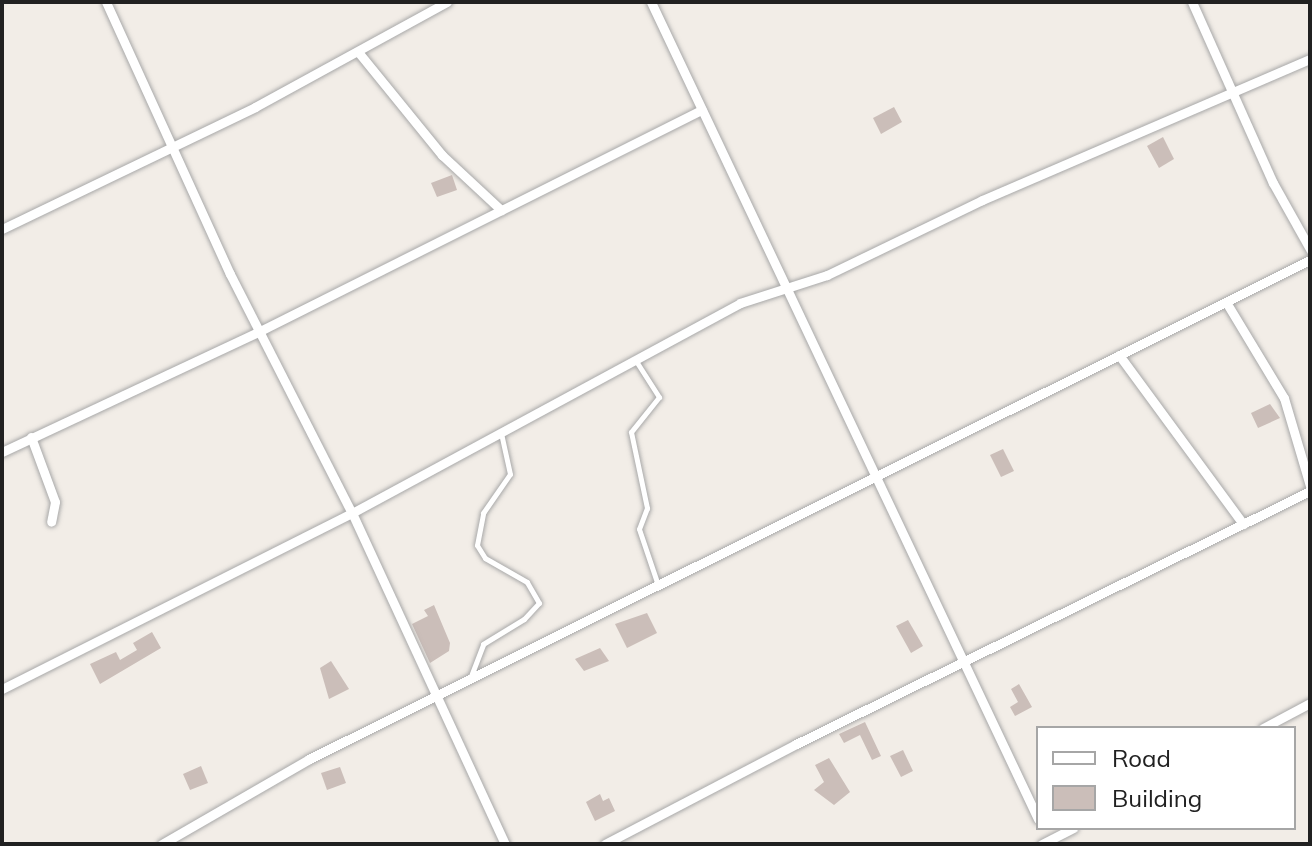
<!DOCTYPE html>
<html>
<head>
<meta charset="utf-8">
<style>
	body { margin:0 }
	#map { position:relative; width:1312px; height:846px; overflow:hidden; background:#f2ede7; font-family:Mulish,sans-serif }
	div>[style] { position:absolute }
	.building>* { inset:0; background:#cbbeb9 }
	.roads { filter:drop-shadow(0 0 2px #a8a8a8) drop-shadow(0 0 2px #a8a8a8) }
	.service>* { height:5px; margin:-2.5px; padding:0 2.5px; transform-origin:2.5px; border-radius:2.5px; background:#fff }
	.minor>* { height:9px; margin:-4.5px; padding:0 4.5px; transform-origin:4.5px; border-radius:4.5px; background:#fff }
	span { translate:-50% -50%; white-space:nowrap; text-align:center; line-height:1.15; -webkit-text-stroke:7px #fff; paint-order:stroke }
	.frame { position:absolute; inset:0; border:4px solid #212121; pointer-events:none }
	.legend { position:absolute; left:1036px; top:726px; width:260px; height:104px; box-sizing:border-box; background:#fff; border:2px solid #a6a6a6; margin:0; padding:10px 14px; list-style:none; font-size:24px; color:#212121 }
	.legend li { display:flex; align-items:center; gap:16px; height:40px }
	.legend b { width:40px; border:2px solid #a6a6a6 }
</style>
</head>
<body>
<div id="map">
	<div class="building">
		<div style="clip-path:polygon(894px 107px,902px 122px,881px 134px,873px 118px)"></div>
		<div style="clip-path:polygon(1163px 137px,1174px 159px,1159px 168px,1147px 146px)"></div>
		<div style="clip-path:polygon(452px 175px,457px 190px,437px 197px,431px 183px)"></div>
		<div style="clip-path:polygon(1270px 404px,1280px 418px,1258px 428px,1251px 413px)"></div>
		<div style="clip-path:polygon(1003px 449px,1014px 471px,1001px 477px,990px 455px)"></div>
		<div style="clip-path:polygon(434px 605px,450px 643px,449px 651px,430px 663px,412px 624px,428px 616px,424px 610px)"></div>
		<div style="clip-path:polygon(647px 613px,657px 633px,627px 648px,615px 624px)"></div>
		<div style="clip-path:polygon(908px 620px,923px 646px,911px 653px,896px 626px)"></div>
		<div style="clip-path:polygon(152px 632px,161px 648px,100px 684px,90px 664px,116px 652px,120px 660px,137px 650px,133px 643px)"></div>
		<div style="clip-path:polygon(600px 648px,609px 661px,584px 671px,575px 659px)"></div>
		<div style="clip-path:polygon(331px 661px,349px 689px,329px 699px,320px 668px)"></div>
		<div style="clip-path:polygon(1019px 684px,1032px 707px,1015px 716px,1010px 707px,1018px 702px,1011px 689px)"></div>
		<div style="clip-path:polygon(865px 722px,881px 756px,872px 760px,860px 735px,844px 743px,839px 734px)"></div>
		<div style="clip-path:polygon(903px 750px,913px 771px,901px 777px,890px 756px)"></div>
		<div style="clip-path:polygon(829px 758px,850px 792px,834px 805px,814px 790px,824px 782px,815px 765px)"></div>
		<div style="clip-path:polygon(201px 766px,208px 783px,190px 790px,183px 774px)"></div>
		<div style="clip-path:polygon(340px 767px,346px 783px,327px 790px,321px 773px)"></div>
		<div style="clip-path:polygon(600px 794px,603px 801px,609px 798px,615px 811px,595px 821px,586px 802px)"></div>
	</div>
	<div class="roads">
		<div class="service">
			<div style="left:636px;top:361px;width:43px;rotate:57.4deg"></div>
			<div style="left:659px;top:397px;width:45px;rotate:128.7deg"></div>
			<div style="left:631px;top:432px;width:78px;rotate:78.1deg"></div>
			<div style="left:647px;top:508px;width:22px;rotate:111deg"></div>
			<div style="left:639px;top:529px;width:59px;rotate:71.3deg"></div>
			<div style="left:471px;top:676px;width:34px;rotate:-69deg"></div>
			<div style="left:483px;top:644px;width:48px;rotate:-31.4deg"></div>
			<div style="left:524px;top:619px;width:22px;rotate:-47deg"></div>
			<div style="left:539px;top:603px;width:24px;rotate:-120deg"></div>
			<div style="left:527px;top:582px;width:48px;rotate:-150.3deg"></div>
			<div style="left:485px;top:558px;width:15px;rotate:-122deg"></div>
			<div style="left:477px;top:545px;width:33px;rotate:-79deg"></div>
			<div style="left:483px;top:513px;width:47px;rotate:-55.3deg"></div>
			<div style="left:510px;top:474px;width:42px;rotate:-102.4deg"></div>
		</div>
		<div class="minor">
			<div style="left:106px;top:2px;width:299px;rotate:65.5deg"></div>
			<div style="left:230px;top:274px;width:268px;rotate:63deg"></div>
			<div style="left:352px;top:513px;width:365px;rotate:65.2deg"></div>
			<div style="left:651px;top:2px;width:904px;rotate:64.65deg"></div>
			<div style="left:1192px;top:2px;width:198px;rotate:65.9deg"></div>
			<div style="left:1273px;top:183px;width:76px;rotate:60.7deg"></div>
			<div style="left:359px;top:53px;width:132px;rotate:50.9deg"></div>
			<div style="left:442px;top:155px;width:81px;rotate:43deg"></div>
			<div style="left:2px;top:229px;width:281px;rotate:-25.7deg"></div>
			<div style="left:255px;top:107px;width:219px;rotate:-28.7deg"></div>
			<div style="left:1226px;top:302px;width:112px;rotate:58.9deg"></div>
			<div style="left:1284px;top:398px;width:92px;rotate:73.5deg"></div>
			<div style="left:1119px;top:355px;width:210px;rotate:53.7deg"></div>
			<div style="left:31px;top:437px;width:69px;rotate:69.7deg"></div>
			<div style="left:55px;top:502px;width:20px;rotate:101deg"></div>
			<div style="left:2px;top:452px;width:285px;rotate:-25.1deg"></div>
			<div style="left:260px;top:331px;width:494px;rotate:-26.6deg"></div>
			<div style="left:2px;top:689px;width:392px;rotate:-26.7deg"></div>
			<div style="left:352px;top:513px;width:441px;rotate:-28.4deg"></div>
			<div style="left:740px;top:303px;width:91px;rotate:-17.8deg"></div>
			<div style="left:827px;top:275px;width:172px;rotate:-25.8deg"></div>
			<div style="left:982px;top:200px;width:357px;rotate:-23.3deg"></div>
			<div style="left:1263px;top:728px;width:53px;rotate:-28deg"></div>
			<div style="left:162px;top:844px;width:170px;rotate:-30deg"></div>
			<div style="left:309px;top:759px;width:1118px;rotate:-26.5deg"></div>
			<div style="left:605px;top:844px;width:216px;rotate:-27.6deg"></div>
			<div style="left:796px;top:744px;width:573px;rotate:-26.21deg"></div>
			<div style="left:1042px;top:844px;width:35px;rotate:-27deg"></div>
		</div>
	</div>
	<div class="frame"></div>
	<ul class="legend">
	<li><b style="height:10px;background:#fff"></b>Road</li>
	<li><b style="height:22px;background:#cbbeb9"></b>Building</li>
	</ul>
</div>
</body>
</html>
